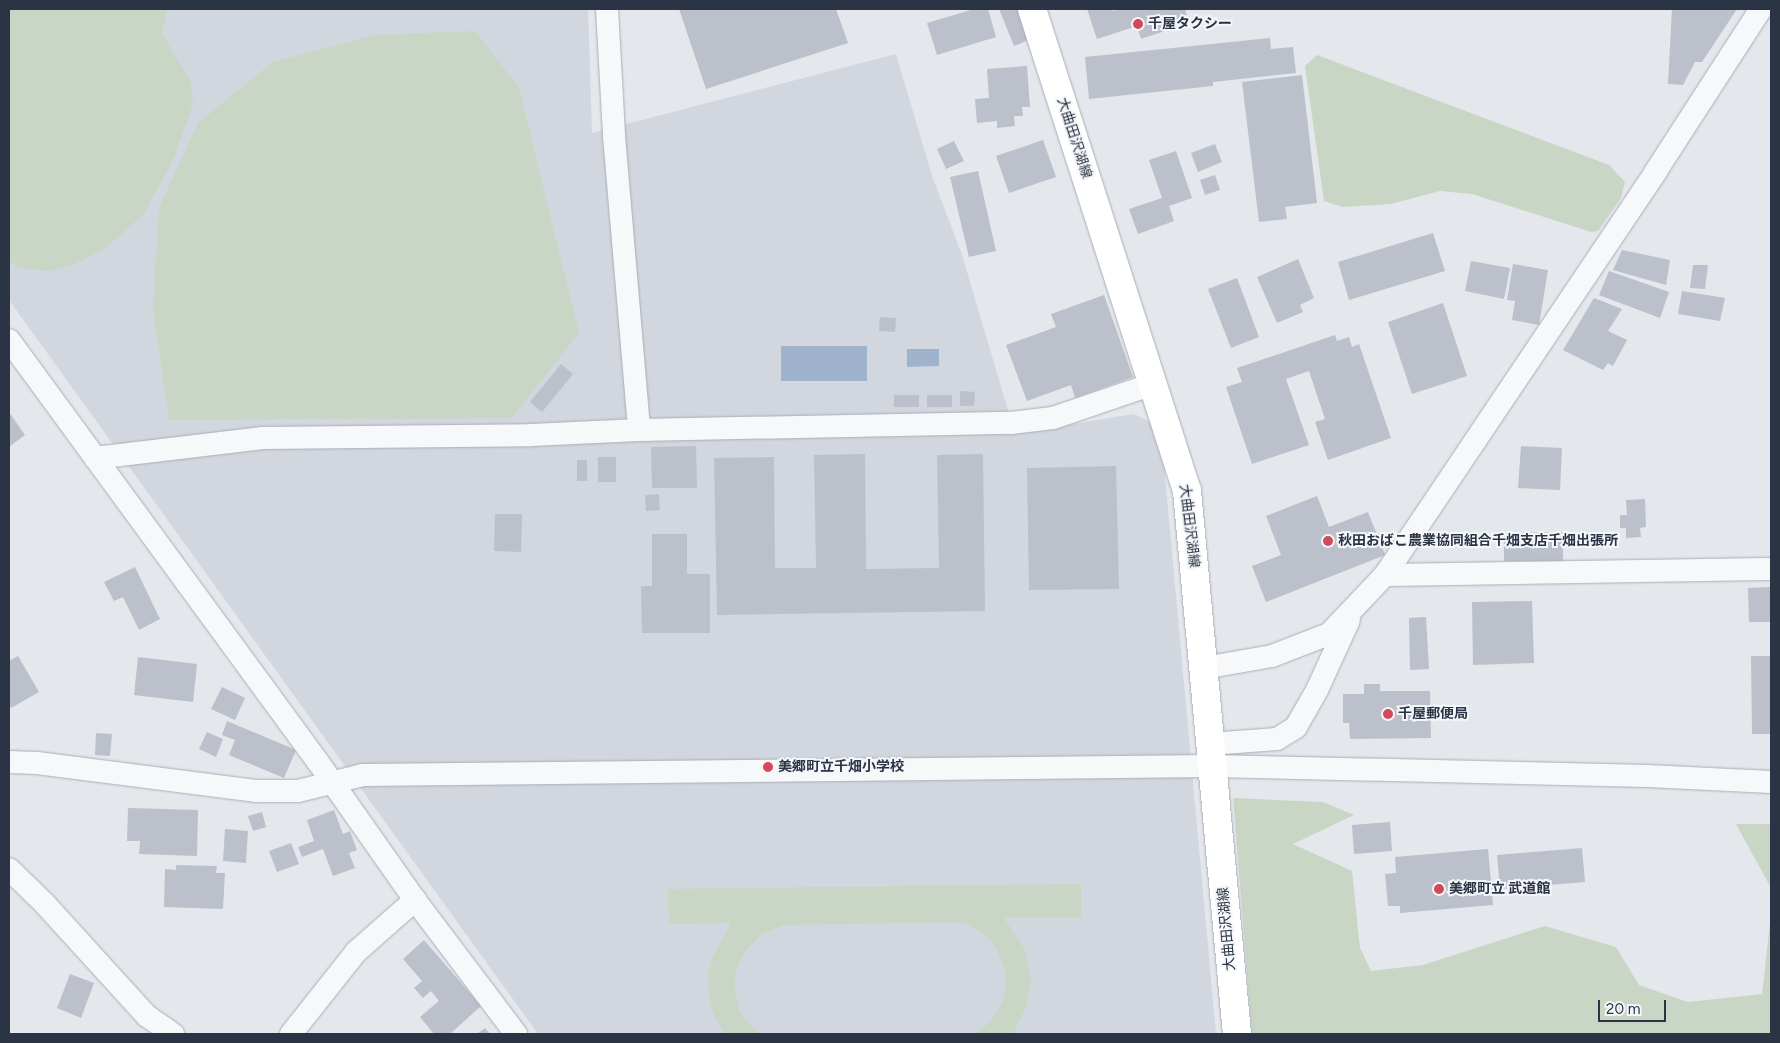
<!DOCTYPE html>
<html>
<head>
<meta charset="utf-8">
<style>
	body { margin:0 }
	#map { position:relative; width:1780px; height:1043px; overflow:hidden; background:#e4e7ec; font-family:Figtree,"Noto Sans JP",sans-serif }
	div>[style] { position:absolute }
	.built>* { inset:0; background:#d2d6de }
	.green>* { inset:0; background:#c9d6c5 }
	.water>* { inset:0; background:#9fb4cc }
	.building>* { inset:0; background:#bbc0ca }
	.roads { filter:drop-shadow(0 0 1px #a9aeb7) drop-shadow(0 0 1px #a9aeb7) }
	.minor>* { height:22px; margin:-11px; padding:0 11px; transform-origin:11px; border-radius:11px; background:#f7f8fa }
	.major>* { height:28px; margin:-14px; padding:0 14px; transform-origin:14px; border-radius:14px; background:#fff }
	.dots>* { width:14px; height:14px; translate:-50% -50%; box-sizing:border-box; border:2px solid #f4f6f9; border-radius:50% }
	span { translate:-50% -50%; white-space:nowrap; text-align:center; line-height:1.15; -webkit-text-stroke:4px #f4f6f9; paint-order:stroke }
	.poi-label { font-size:14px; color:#2b3445; font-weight:700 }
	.left { translate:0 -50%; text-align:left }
	.street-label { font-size:14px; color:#2b3445 }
	.frame { position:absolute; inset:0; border:10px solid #2b3445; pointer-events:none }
	.scale { position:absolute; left:1598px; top:1000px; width:68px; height:22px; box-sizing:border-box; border:2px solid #2b3445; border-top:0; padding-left:6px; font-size:15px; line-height:18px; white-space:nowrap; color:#2b3445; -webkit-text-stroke:4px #f4f6f9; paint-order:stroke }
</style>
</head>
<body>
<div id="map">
	<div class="built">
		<div style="clip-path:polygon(9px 9px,588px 9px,592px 133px,896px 54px,932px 176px,962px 255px,1015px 434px,1133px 414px,1149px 421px,1161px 432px,1216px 1034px,538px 1034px,9px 300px)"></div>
	</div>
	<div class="green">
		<div style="clip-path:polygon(9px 9px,167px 9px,162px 34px,190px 80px,193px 104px,173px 160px,143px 215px,107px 247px,75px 264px,50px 271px,19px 268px,9px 261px)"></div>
		<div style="clip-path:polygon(475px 31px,519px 88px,579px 333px,512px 418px,169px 420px,153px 310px,159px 208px,198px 123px,273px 62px,375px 35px)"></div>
		<div style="clip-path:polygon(1317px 55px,1609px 165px,1625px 182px,1621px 198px,1598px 231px,1591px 232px,1472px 194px,1440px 191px,1391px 204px,1342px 207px,1324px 201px,1305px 66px)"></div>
		<div style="clip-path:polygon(1233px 798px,1323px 802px,1354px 815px,1293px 844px,1352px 871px,1360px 948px,1371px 971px,1423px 965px,1545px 926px,1616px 947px,1639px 985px,1688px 1002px,1762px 994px,1771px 914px,1771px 1034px,1252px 1034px)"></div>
		<div style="clip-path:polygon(1736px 824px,1771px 824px,1771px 888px)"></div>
		<div style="clip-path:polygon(1081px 884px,1081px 917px,1004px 918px,1024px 948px,1031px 977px,1026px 1007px,1013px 1034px,974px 1034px,989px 1023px,1002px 1004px,1005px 992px,1005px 969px,996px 948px,989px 938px,970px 925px,959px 922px,784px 925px,762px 934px,745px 951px,735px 973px,734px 985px,739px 1009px,745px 1019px,760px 1034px,725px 1034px,714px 1015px,709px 1000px,708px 973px,713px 956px,731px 923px,669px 924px,668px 889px)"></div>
	</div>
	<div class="water">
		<div style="clip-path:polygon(781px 346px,867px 346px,867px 381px,781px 381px)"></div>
		<div style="clip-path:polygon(907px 349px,939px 349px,939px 366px,907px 367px)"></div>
	</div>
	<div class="building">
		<div style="clip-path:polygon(679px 9px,836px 9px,848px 43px,706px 89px)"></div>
		<div style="clip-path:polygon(974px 9px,988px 9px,996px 37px,937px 55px,927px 23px)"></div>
		<div style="clip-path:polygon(999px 9px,1019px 9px,1031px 39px,1014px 46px)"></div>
		<div style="clip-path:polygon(1087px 9px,1112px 9px,1113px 11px,1120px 9px,1185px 9px,1189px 23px,1141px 39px,1137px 26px,1097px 39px)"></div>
		<div style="clip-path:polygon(1672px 9px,1737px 9px,1702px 62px,1695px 62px,1683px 85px,1668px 84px)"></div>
		<div style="clip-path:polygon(1270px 38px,1271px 49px,1293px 47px,1296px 73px,1213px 82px,1213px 86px,1089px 99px,1085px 57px)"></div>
		<div style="clip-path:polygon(1027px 66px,1030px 107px,1022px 107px,1023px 116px,1014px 116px,1015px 126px,997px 128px,997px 121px,977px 123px,975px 99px,989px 98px,987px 69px)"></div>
		<div style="clip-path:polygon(1302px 75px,1317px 203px,1285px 207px,1287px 219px,1259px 222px,1242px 82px)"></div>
		<div style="clip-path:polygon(1043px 140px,1056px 177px,1009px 193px,996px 156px)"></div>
		<div style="clip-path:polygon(954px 141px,964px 161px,946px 169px,937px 149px)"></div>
		<div style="clip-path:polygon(1215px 144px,1222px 162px,1198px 172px,1191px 153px)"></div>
		<div style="clip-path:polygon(1176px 151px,1192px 198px,1169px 206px,1174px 221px,1138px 234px,1129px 209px,1162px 198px,1149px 160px)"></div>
		<div style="clip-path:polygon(978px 171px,996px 251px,969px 257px,950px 177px)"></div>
		<div style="clip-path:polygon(1215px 175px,1220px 190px,1205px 195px,1200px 180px)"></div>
		<div style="clip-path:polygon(1433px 233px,1445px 271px,1349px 300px,1338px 262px)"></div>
		<div style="clip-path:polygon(1622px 250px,1670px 260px,1666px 285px,1613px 270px)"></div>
		<div style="clip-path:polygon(1298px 259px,1314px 298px,1300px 305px,1303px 312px,1277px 323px,1257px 277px)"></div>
		<div style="clip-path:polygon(1471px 261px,1510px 268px,1504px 299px,1465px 291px)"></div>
		<div style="clip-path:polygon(1513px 264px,1548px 270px,1539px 325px,1512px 320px,1515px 301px,1507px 300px)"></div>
		<div style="clip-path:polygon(1693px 265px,1708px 265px,1705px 289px,1690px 288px)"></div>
		<div style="clip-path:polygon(1609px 271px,1669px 292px,1660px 318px,1599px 295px)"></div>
		<div style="clip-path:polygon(1237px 278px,1259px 337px,1231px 348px,1208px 289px)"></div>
		<div style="clip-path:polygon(1682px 291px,1725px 298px,1720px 321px,1678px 314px)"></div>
		<div style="clip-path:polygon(1104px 295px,1133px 377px,1075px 398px,1071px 385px,1027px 401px,1006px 345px,1056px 327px,1051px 314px)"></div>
		<div style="clip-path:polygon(1594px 298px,1622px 309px,1608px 331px,1627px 340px,1613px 366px,1608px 363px,1603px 370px,1563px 350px)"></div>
		<div style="clip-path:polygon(1443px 303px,1467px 376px,1412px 394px,1388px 322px)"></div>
		<div style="clip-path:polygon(880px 317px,896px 318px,895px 332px,879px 331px)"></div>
		<div style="clip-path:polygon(1335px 335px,1337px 341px,1349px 337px,1352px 347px,1359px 344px,1391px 438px,1328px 460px,1315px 422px,1325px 419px,1309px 371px,1286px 379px,1309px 445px,1252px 464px,1226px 387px,1242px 382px,1237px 368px)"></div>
		<div style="clip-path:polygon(561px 364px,573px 374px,542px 412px,530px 402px)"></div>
		<div style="clip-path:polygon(960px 391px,975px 392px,974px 406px,960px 406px)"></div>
		<div style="clip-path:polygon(894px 395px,919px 395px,919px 407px,894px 407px)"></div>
		<div style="clip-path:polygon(927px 395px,952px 395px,952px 407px,927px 407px)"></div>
		<div style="clip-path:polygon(9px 412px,25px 435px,9px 447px)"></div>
		<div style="clip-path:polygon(696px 446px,697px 488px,652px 488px,651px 447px)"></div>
		<div style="clip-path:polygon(1521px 446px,1562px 448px,1560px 490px,1518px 488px)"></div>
		<div style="clip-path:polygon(865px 454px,866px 569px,939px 568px,937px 455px,983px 454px,985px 611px,717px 615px,714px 458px,774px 457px,775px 568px,816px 568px,814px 455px)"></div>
		<div style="clip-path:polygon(598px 457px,616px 457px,616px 482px,598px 482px)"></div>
		<div style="clip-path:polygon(577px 460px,587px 460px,587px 481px,577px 481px)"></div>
		<div style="clip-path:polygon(1116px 466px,1119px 589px,1029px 590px,1027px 468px)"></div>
		<div style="clip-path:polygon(659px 494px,660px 510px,646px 511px,645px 495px)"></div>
		<div style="clip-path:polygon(1317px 496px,1329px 527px,1368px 512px,1385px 555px,1266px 602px,1252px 566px,1281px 555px,1266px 516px)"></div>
		<div style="clip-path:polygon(1645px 499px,1646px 527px,1640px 528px,1641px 537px,1626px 538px,1626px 528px,1620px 528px,1620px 515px,1627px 515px,1626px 500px)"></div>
		<div style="clip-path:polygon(495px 514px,522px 514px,521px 552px,494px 551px)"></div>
		<div style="clip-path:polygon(1563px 532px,1563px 561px,1504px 561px,1504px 533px)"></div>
		<div style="clip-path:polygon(652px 534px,687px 534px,687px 574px,710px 574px,710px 633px,642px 633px,641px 586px,652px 586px)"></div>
		<div style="clip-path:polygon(135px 567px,160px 619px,139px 630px,123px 597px,114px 601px,104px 582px)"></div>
		<div style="clip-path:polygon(1771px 587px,1771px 622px,1749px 622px,1748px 588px)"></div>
		<div style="clip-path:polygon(1532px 601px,1534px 663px,1473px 665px,1472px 602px)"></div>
		<div style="clip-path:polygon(1426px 617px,1429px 669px,1410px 670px,1409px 618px)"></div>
		<div style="clip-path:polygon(18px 656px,39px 692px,11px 708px,9px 703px,9px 661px)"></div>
		<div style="clip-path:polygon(1751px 656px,1771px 656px,1771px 734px,1752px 734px)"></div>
		<div style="clip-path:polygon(138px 657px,197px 664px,193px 702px,134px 695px)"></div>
		<div style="clip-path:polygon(1364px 684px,1380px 684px,1380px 691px,1430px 691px,1431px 738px,1350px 739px,1349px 723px,1343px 723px,1343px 694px,1364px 694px)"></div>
		<div style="clip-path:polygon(222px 687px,245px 698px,235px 720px,211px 709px)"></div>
		<div style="clip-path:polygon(227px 721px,296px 750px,284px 778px,229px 755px,235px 740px,222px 735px)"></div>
		<div style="clip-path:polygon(207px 732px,223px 739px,216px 757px,199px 749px)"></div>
		<div style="clip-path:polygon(96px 733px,112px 734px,110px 756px,95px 755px)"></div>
		<div style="clip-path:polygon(128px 808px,198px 810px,197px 856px,139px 854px,140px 841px,127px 841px)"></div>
		<div style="clip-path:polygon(334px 810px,343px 834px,350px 831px,357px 850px,349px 853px,355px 868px,333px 876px,323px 849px,302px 857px,298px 847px,314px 841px,307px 820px)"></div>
		<div style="clip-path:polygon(262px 812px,266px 827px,253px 831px,248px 816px)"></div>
		<div style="clip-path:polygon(1390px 822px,1392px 851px,1354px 854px,1352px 825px)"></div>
		<div style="clip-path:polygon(225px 829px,248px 831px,246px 863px,223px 861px)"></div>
		<div style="clip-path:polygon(291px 843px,299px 864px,277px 872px,269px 851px)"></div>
		<div style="clip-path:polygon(1582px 848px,1585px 882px,1500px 889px,1497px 855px)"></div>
		<div style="clip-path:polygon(1488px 849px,1493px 905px,1400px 913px,1400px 906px,1388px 906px,1385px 874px,1396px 873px,1395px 857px)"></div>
		<div style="clip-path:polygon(176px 865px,217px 866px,216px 873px,225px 873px,223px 909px,164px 907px,165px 869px,176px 870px)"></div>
		<div style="clip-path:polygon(424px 940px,481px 1006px,450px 1034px,434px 1034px,420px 1017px,439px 1001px,431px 991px,423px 998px,414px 988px,422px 981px,403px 959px)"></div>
		<div style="clip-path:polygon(70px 974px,94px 983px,81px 1018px,57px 1008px)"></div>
		<div style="clip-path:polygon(485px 1028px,490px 1034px,477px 1034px)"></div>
	</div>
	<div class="roads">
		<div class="minor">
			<div style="left:607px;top:9px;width:127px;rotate:86.8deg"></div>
			<div style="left:614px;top:136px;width:295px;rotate:85.1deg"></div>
			<div style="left:9px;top:340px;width:523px;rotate:53.79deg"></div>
			<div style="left:318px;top:762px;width:169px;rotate:54.9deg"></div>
			<div style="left:415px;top:900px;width:168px;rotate:53deg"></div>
			<div style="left:95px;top:458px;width:169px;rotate:-6.8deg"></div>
			<div style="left:263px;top:438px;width:268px;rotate:-0.6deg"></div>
			<div style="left:531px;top:435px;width:108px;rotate:-2.7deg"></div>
			<div style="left:639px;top:430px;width:372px;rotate:-1.1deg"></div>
			<div style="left:1011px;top:423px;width:42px;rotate:-6.8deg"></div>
			<div style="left:1053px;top:418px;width:106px;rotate:-18.8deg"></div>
			<div style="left:1385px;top:575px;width:386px;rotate:-0.9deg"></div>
			<div style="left:1204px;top:668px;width:69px;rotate:-10deg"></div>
			<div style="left:1272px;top:656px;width:61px;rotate:-21.1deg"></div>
			<div style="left:1329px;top:634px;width:81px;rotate:-46.5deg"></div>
			<div style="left:1385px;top:575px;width:486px;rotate:-56.1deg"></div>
			<div style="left:1656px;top:171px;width:193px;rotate:-57.1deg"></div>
			<div style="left:1210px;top:744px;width:67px;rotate:-4.3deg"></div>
			<div style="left:1277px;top:739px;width:22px;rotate:-32deg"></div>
			<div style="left:1296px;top:727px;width:43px;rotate:-60.4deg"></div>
			<div style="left:1317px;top:690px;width:77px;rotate:-65.4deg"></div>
			<div style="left:9px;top:762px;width:28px;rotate:2deg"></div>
			<div style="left:37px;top:763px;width:222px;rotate:7.3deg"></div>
			<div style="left:257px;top:791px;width:41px"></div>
			<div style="left:298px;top:791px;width:67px;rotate:-13.8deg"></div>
			<div style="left:363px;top:775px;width:849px;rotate:-0.61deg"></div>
			<div style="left:1212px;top:766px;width:436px;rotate:1.3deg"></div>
			<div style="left:1648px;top:776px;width:123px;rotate:2.8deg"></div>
			<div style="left:9px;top:869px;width:49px;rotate:44.2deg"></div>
			<div style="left:44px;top:903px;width:153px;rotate:47.7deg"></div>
			<div style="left:147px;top:1016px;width:32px;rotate:35deg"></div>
			<div style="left:291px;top:1034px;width:105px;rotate:-51.6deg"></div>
			<div style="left:356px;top:952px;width:79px;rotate:-41.4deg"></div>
		</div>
		<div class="major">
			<div style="left:1032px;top:9px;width:506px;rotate:72.17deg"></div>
			<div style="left:1187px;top:491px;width:545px;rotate:84.74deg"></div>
		</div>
	</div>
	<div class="dots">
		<div style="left:1138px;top:24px;background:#d1495b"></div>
		<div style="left:1328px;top:541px;background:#d1495b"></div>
		<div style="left:1388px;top:714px;background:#d1495b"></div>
		<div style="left:768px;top:767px;background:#d1495b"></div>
		<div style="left:1439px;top:889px;background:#d1495b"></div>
	</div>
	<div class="poi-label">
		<span class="left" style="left:1148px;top:24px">千屋タクシー</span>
		<span class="left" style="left:1338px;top:541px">秋田おばこ農業協同組合千畑支店千畑出張所</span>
		<span class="left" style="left:1398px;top:714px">千屋郵便局</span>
		<span class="left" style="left:778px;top:767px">美郷町立千畑小学校</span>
		<span class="left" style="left:1449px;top:889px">美郷町立 武道館</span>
	</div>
	<div class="street-label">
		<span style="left:1074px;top:138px;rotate:72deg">大曲田沢湖線</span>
		<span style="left:1189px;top:526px;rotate:83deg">大曲田沢湖線</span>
		<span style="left:1227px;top:929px;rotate:-95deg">大曲田沢湖線</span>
	</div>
	<div class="frame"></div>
	<div class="scale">20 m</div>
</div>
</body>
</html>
